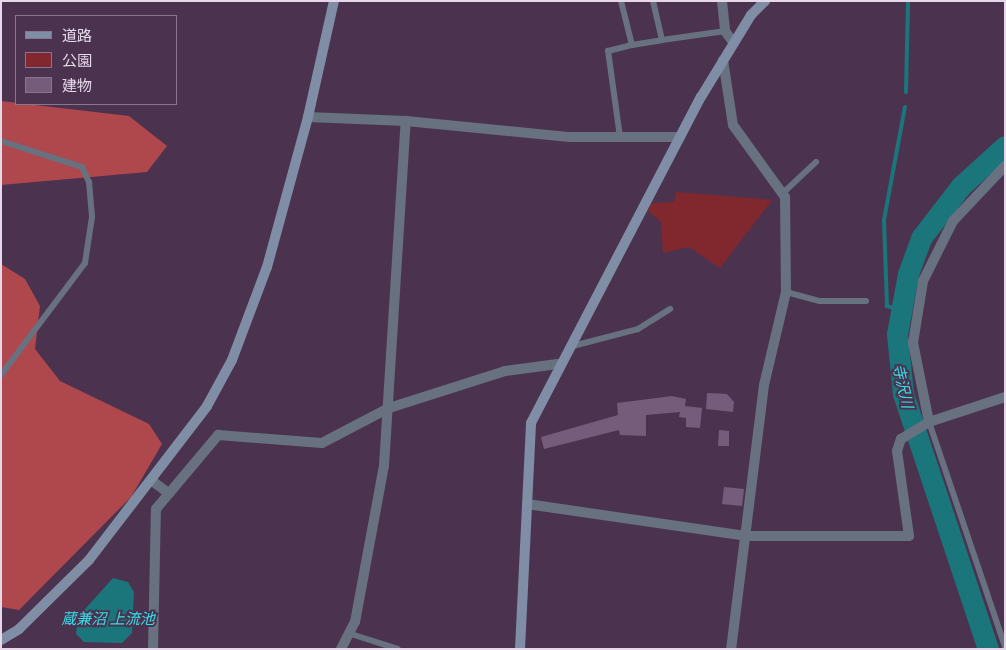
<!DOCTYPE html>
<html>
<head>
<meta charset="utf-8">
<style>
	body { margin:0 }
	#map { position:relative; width:1006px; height:650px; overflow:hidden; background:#4b3350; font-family:"Archivo Narrow","Noto Sans JP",sans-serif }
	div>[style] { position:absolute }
	.green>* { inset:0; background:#80282e }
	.forest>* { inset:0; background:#af484c }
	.water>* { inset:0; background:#1a767b }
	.stream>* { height:4px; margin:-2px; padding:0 2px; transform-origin:2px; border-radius:2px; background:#1a767b }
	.river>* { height:21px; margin:-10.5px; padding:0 10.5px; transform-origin:10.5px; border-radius:10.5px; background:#1a767b }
	.building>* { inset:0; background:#765c7b }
	.lane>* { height:6px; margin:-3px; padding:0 3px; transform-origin:3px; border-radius:3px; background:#687180 }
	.street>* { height:10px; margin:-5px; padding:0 5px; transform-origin:5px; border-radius:5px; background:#687180 }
	.secondary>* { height:10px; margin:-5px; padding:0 5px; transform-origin:5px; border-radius:5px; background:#7f8ea5 }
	span { translate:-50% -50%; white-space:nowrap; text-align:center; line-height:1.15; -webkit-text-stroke:4px #4b3350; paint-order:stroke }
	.water-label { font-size:15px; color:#33e0e9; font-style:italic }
	.frame { position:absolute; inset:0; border:2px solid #e6d8ea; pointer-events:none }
	.legend { position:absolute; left:15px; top:15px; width:162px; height:90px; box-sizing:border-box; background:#4b3350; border:1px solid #89758e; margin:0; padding:6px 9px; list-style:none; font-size:15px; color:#e6d8ea }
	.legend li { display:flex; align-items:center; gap:10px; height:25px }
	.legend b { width:25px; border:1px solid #89758e }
</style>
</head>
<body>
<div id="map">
	<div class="green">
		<div style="clip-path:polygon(676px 192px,772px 200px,720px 268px,689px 247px,663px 253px,661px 222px,648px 211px,652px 203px,674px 202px)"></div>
	</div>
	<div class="forest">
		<div style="clip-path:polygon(1px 101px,129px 116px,167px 146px,147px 172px,1px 185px)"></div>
		<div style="clip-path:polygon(1px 264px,25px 279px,40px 306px,35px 349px,60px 381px,149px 424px,162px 444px,131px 497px,19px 610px,1px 607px)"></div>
	</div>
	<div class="water">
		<div style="clip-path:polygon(113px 578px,128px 582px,134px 592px,132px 633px,122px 643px,84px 642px,76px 634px,78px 617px)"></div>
	</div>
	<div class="stream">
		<div style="left:906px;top:92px;width:91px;rotate:-88.7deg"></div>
		<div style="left:900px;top:310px;width:14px;rotate:-163deg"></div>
		<div style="left:887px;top:306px;width:86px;rotate:-92deg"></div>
		<div style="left:884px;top:220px;width:115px;rotate:-79.5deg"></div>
	</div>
	<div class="river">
		<div style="left:988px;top:649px;width:269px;rotate:-108.4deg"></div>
		<div style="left:903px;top:394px;width:60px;rotate:-95.7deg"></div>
		<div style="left:897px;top:334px;width:61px;rotate:-79.6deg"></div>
		<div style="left:908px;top:274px;width:38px;rotate:-70deg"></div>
		<div style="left:921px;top:238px;width:66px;rotate:-52.4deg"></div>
		<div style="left:961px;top:186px;width:59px;rotate:-42.3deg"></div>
	</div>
	<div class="building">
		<div style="clip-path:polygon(707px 393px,727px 394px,734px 402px,733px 412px,706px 409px)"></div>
		<div style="clip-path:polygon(672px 396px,686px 399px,685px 406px,702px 408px,700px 428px,686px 427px,686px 418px,679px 417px,680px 412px,646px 415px,646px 436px,620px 435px,619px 430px,544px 449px,541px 437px,618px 415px,617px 403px)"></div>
		<div style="clip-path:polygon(719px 430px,729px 431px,729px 446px,718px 446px)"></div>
		<div style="clip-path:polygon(724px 487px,744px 489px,742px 506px,722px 504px)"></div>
	</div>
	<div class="lane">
		<div style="left:621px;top:1px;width:45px;rotate:76deg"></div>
		<div style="left:632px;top:45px;width:30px;rotate:-9deg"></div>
		<div style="left:653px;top:1px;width:40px;rotate:77deg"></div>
		<div style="left:662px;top:40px;width:64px;rotate:-8.1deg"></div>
		<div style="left:620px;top:137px;width:87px;rotate:-97.9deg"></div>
		<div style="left:608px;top:51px;width:25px;rotate:-14deg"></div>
		<div style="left:1px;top:141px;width:85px;rotate:17.8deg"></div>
		<div style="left:82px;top:167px;width:17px;rotate:65deg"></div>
		<div style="left:89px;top:182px;width:35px;rotate:85deg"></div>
		<div style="left:92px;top:217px;width:47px;rotate:98.7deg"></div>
		<div style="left:85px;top:263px;width:140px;rotate:126.9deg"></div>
		<div style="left:784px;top:192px;width:44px;rotate:-43.2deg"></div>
		<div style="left:786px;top:292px;width:35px;rotate:15deg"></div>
		<div style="left:820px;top:301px;width:46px"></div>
		<div style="left:569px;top:347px;width:71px;rotate:-14.6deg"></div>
		<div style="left:638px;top:329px;width:38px;rotate:-32deg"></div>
		<div style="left:929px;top:422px;width:237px;rotate:71.3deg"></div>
		<div style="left:351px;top:634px;width:49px;rotate:17.7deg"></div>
	</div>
	<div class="street">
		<div style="left:722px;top:1px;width:30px;rotate:84deg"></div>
		<div style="left:725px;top:31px;width:14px;rotate:54deg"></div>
		<div style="left:723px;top:60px;width:66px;rotate:81.3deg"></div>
		<div style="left:733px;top:125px;width:89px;rotate:54.2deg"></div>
		<div style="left:785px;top:197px;width:95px;rotate:89.4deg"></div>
		<div style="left:786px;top:292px;width:96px;rotate:103.3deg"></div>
		<div style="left:764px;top:385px;width:266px;rotate:97.1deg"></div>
		<div style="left:308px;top:117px;width:98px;rotate:2.3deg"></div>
		<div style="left:406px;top:121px;width:165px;rotate:5.6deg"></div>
		<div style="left:570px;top:137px;width:110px"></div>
		<div style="left:929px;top:422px;width:81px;rotate:-101.4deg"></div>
		<div style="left:913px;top:343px;width:63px;rotate:-80.8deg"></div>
		<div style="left:923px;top:281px;width:67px;rotate:-63.4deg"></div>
		<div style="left:953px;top:221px;width:76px;rotate:-46.6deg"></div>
		<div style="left:151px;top:480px;width:20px;rotate:37deg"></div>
		<div style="left:527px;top:504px;width:221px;rotate:8.3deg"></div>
		<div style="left:746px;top:536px;width:163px"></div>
		<div style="left:909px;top:536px;width:86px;rotate:-98deg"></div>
		<div style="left:897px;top:451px;width:13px;rotate:-72deg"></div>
		<div style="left:901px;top:439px;width:33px;rotate:-31deg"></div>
		<div style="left:929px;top:422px;width:80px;rotate:-18.2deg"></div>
		<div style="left:153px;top:649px;width:140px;rotate:-88.8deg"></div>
		<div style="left:156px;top:509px;width:97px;rotate:-50deg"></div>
		<div style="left:218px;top:435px;width:104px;rotate:4.4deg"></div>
		<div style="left:322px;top:443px;width:76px;rotate:-27.6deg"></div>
		<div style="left:389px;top:408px;width:122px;rotate:-17.7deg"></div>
		<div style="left:505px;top:371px;width:53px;rotate:-7.5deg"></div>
		<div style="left:341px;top:649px;width:30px;rotate:-63deg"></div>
		<div style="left:355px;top:622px;width:159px;rotate:-79.5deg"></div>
		<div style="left:384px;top:466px;width:346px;rotate:-86.4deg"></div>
	</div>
	<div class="secondary">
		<div style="left:1px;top:640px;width:21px;rotate:-31deg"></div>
		<div style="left:19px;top:629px;width:98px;rotate:-44.6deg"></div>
		<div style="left:89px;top:560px;width:194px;rotate:-52.5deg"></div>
		<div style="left:207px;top:406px;width:52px;rotate:-61.5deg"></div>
		<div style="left:232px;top:360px;width:99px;rotate:-69.4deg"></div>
		<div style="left:267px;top:267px;width:156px;rotate:-74.7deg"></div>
		<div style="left:308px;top:117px;width:119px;rotate:-77.4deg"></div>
		<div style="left:520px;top:649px;width:226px;rotate:-87.2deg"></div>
		<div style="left:531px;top:423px;width:368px;rotate:-62.5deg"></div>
		<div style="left:701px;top:97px;width:96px;rotate:-58.6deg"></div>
		<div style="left:751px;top:15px;width:20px;rotate:-45deg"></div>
	</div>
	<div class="water-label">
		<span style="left:903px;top:386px;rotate:77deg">寺沢川</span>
		<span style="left:108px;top:619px">蔵兼沼 上流池</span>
	</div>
	<div class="frame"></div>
	<ul class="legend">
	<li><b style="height:6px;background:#7f8ea5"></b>道路</li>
	<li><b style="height:14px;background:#80282e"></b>公園</li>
	<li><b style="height:14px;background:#765c7b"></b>建物</li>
	</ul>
</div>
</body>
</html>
